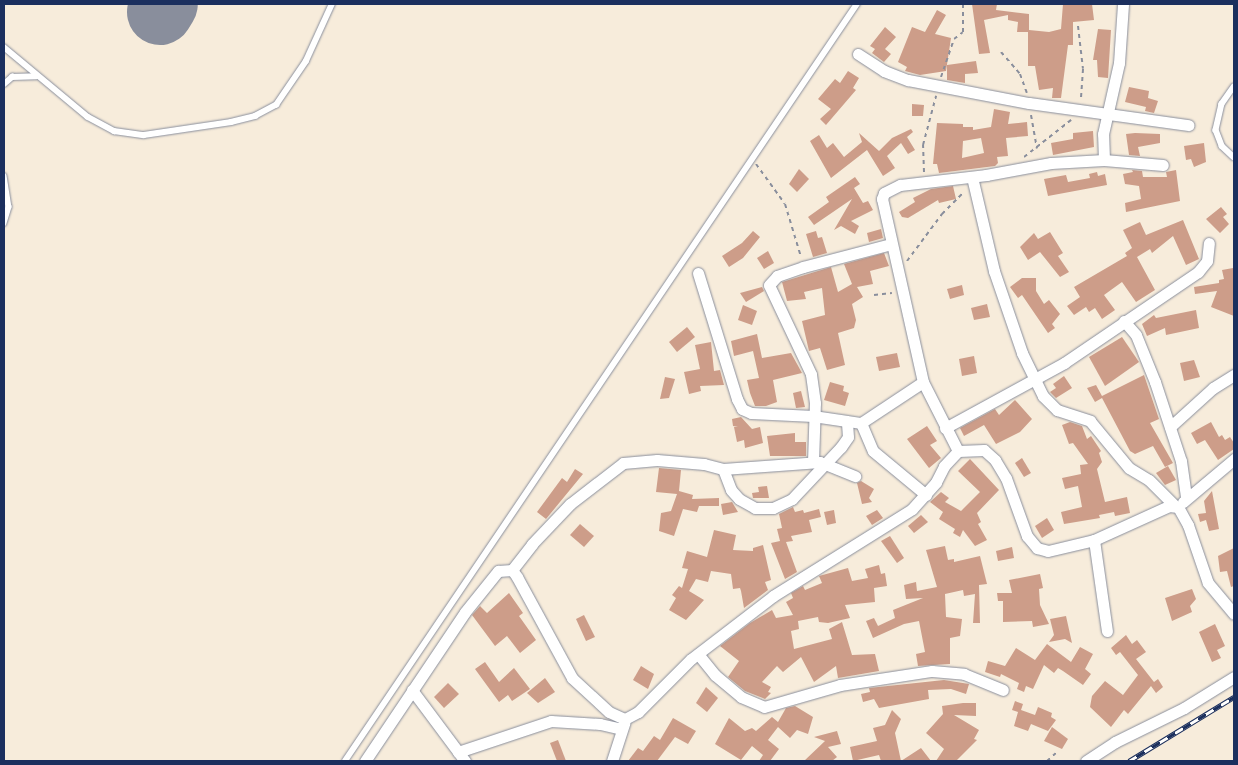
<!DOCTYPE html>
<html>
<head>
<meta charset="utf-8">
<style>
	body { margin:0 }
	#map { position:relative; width:1238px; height:765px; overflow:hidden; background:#f7ecdb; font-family:"Indie Flower",sans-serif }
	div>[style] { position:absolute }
	.runway>* { height:66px; margin:-33px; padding:0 33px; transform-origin:33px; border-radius:33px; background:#898e9c }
	.building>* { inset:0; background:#cd9d89 }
	.path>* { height:2px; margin-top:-1px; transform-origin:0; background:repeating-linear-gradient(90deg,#898e9c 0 4px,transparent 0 8px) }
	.roads { filter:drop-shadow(0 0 1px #898e9c) drop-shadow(0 0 1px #898e9c) }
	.lane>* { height:5.5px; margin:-2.75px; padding:0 2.75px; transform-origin:2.75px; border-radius:2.75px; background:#fff }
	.street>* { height:11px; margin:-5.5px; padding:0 5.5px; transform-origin:5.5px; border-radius:5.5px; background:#fff }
	.rail>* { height:5px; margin-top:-2.5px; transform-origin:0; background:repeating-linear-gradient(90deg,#fff 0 9px,#1b2f5e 0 18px); box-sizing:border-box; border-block:1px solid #1b2f5e }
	span { translate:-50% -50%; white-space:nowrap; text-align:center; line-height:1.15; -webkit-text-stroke:4.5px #fff; paint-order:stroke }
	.frame { position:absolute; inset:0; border:5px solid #1b2f5e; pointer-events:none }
</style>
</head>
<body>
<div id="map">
	<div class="runway">
		<div style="left:160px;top:12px;width:9px;rotate:-58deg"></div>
	</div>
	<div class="building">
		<div style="clip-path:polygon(972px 4px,997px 4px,996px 10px,1029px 14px,1029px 30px,1049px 32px,1061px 29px,1063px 4px,1092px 4px,1094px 20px,1073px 22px,1073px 45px,1068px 45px,1061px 98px,1052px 98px,1053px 88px,1039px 90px,1035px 66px,1028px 66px,1028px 32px,1017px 32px,1018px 22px,1008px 20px,1008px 15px,984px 20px,990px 53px,979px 54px)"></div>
		<div style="clip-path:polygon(937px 10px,946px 15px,935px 34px,951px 38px,946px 71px,920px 75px,905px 71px,907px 67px,898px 62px,912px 27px,925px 32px)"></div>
		<div style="clip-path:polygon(885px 27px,896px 37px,885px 49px,891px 54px,884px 62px,872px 53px,875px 49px,870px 46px)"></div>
		<div style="clip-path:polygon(1098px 29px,1111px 30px,1108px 78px,1098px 77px,1097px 60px,1093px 60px)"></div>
		<div style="clip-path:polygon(976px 61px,978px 73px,965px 74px,965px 83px,947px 80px,947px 65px)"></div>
		<div style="clip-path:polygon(848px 71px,859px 78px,853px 88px,856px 90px,826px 125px,820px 119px,831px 109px,818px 99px,835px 79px,840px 83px)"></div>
		<div style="clip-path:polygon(1129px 87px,1149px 91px,1148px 98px,1158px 101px,1154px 113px,1145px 111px,1146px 107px,1125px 102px)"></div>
		<div style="clip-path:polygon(912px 104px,924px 105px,923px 116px,912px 116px)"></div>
		<div style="clip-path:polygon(evenodd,994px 109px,1010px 112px,1008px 124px,1027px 122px,1028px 136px,1006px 138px,1008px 156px,997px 157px,998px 163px,995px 166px,939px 173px,937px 164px,933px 164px,937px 123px,963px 124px,963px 127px,973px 127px,973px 130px,991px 127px,994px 109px,981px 138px,984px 153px,962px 158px,963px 141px,981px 138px)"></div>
		<div style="clip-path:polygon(911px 129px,913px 132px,907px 137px,915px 150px,908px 154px,901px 143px,887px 156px,895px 168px,883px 176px,867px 150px,831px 178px,810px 141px,819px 135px,827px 148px,833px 143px,844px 157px,862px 142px,859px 133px,879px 151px,892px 138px)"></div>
		<div style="clip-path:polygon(1093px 131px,1094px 147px,1053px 155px,1051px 143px,1073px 139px,1073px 133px)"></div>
		<div style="clip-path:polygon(1135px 133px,1160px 134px,1160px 143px,1138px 147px,1140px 156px,1129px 155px,1126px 134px)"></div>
		<div style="clip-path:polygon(1204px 143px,1206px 162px,1194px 167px,1191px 159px,1186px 160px,1184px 146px)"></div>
		<div style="clip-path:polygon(799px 169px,809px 179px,797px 192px,789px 184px)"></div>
		<div style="clip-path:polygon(1132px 170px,1142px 171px,1143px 177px,1167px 177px,1166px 172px,1176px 170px,1180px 201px,1126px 212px,1125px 203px,1141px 199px,1139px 186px,1125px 184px,1123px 174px,1133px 172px)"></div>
		<div style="clip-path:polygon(1097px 172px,1098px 176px,1105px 174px,1107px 185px,1048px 196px,1044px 179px,1066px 175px,1068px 182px,1090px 178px,1089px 174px)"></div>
		<div style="clip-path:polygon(855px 177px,860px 184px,854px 188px,863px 203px,868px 201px,873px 210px,851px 221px,859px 226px,855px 234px,841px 226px,834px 230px,852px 199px,814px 225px,808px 217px,829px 202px,826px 197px)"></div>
		<div style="clip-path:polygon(953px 186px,956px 199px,939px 203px,938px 200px,908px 218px,902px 217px,899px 212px,915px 202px,913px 198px,931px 189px)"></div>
		<div style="clip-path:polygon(1221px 207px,1227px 214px,1223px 217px,1229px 224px,1220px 233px,1206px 219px)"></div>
		<div style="clip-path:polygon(1183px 220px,1199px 259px,1186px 265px,1173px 236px,1152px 253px,1150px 249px,1137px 257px,1155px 290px,1136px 302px,1122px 282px,1104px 295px,1115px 310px,1102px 319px,1095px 308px,1089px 312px,1086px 307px,1074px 315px,1067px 306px,1080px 297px,1074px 287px,1127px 256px,1125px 253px,1132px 248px,1123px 230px,1140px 222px,1146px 235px)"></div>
		<div style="clip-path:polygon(881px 229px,883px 238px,869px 242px,867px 233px)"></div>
		<div style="clip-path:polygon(753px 231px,760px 237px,743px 258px,729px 267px,722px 256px,742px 243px)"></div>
		<div style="clip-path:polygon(816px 231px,818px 238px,822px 237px,827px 253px,813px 257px,806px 234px)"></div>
		<div style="clip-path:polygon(1050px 232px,1063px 253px,1058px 256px,1069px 272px,1060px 277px,1040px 252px,1028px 260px,1020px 247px,1034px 233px,1038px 239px)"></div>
		<div style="clip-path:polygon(768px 251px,774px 263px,764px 269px,757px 258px)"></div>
		<div style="clip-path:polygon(884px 253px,889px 266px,870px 271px,873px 284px,857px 287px,863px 297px,852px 304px,856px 320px,854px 328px,838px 333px,845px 365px,827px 370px,820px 348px,809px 351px,802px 321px,825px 315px,822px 288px,804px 292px,806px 299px,787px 301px,782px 282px,831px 267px,838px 292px,852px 284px,844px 264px)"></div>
		<div style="clip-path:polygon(1233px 268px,1234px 274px,1234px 316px,1211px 307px,1217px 291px,1195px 294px,1194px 287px,1219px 283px,1219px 280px,1224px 279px,1222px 270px)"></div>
		<div style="clip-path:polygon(1022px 278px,1036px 278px,1036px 291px,1044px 304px,1049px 300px,1060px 314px,1052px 324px,1055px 328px,1048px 333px,1022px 295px,1018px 298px,1010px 287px)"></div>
		<div style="clip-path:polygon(962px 285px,964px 295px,950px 299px,947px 289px)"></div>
		<div style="clip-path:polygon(762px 287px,764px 291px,746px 302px,740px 293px)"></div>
		<div style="clip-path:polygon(987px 304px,990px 317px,974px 320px,971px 308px)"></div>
		<div style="clip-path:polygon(743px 305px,757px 311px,752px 325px,738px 320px)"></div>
		<div style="clip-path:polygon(1196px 310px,1199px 328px,1166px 335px,1165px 328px,1147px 336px,1142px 324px,1154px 315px,1156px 318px)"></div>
		<div style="clip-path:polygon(687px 327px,695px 337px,677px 352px,669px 342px)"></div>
		<div style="clip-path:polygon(757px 334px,762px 358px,791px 353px,802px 373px,773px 380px,777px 402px,766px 406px,755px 406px,750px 393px,747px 380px,759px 378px,753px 351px,734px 356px,731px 341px)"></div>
		<div style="clip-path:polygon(1122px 337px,1139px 362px,1105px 386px,1089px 357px)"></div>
		<div style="clip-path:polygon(711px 342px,714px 371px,720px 370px,724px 385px,700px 386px,701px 391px,689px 394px,684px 372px,700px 369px,695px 345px)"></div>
		<div style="clip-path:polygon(897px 353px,900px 367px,879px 371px,876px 357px)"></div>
		<div style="clip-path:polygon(974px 356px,977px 373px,962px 376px,959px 359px)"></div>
		<div style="clip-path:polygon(1194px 360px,1200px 377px,1184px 381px,1180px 363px)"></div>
		<div style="clip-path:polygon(1144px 375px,1159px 419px,1150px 423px,1173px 463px,1165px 467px,1153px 446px,1135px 454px,1130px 451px,1102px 398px,1095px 402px,1087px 388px,1096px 385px,1102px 396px)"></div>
		<div style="clip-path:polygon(1064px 376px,1072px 388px,1056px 398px,1050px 392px,1056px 388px,1053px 384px)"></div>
		<div style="clip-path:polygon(665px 377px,675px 379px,669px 398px,660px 399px)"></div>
		<div style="clip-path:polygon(830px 382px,844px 386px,843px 391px,849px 393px,845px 406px,824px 400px)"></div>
		<div style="clip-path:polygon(801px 391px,805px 407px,796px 408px,793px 393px)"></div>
		<div style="clip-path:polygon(1015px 400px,1032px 419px,1020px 432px,996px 444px,984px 425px,964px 436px,960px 428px,995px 409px,999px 415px)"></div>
		<div style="clip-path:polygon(741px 417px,752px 429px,760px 427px,763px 443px,745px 448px,744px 440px,737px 442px,734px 427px,738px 427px,733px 426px,732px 419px)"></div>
		<div style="clip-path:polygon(1070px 422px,1082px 426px,1087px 439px,1091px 436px,1101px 451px,1099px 453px,1102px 462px,1097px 469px,1105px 502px,1127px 497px,1130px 513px,1115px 516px,1114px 512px,1099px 515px,1100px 518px,1064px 524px,1061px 512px,1082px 507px,1078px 486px,1065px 489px,1062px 478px,1081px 474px,1080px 465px,1088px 464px,1073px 443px,1069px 444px,1062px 425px)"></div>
		<div style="clip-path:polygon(1211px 422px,1219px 437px,1222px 435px,1225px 440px,1230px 437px,1234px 443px,1234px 449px,1218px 460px,1205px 440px,1197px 444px,1191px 433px)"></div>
		<div style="clip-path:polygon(927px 426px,937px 441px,930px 445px,941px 458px,929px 468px,907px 439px)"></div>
		<div style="clip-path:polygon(795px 433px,795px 442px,806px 442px,806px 456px,770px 456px,767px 436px)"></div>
		<div style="clip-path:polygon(1022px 458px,1031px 473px,1024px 477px,1015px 463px)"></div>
		<div style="clip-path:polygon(970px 459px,999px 490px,977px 513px,981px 522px,978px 524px,987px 540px,975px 546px,963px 530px,960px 537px,953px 533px,955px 529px,939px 519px,943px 512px,930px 502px,941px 492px,949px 498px,945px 502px,961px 511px,980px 492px,958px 471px)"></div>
		<div style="clip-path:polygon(1168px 466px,1176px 480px,1165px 485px,1156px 473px)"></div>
		<div style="clip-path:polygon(659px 468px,681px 470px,679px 491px,693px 495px,692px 499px,719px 498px,719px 506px,699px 506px,697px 512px,683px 509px,674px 536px,659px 531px,661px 513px,671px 511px,677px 494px,656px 492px)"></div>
		<div style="clip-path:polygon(575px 469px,583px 474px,546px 519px,537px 512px,562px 478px,567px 482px)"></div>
		<div style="clip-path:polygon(861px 481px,874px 489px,869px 498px,872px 502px,862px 504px,857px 483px)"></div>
		<div style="clip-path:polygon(767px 486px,769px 498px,753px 498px,752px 493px,759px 492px,758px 487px)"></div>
		<div style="clip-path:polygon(1212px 491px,1219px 529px,1209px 531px,1206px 520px,1200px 522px,1198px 514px,1206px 513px,1204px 501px)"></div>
		<div style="clip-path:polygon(732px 502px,738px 512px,723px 515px,721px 504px)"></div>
		<div style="clip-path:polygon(793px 507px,795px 512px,803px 510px,804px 513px,819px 509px,821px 517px,809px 520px,812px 532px,791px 536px,793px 541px,786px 542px,797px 572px,785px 579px,771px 543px,780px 541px,777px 529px,782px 528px,779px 514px)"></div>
		<div style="clip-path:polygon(834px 510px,836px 523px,827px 525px,824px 512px)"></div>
		<div style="clip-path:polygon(877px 510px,883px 518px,872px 525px,866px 516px)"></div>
		<div style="clip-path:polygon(921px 515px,928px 522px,914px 533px,908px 526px)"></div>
		<div style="clip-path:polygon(1047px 518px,1054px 530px,1042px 538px,1035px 526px)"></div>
		<div style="clip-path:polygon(580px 524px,594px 536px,584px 547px,570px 535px)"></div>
		<div style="clip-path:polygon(714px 530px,736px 535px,733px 550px,753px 551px,753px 548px,763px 545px,771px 580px,765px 582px,768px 590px,744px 608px,741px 591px,740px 588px,733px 589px,731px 574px,711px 571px,708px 582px,696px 579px,689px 591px,704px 600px,686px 620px,669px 610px,676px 598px,672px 595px,679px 586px,682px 588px,688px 569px,682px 568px,687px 551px,707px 557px)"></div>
		<div style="clip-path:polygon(890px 536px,904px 558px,897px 563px,881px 541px)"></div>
		<div style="clip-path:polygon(945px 546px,948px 560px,954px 559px,954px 562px,980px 556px,987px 584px,979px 585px,980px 623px,973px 623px,975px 594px,964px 596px,963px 590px,945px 594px,946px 617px,962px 619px,960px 636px,950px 638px,950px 664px,918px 666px,916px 654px,925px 652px,919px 621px,904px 624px,873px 638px,866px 621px,874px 618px,878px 626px,895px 618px,893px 610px,923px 598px,906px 599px,904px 585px,916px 582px,917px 591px,937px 587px,926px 550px)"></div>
		<div style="clip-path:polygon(1012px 547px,1014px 558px,998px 561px,996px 551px)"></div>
		<div style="clip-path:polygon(1234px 548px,1234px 586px,1231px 587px,1227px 571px,1220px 572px,1218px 556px)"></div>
		<div style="clip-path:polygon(879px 565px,881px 574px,885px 573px,887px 586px,874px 588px,875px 602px,845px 605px,850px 618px,828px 623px,819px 622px,818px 617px,798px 621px,799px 629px,791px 631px,794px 649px,832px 639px,829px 629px,842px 622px,852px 655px,875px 654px,879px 671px,838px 678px,836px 666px,814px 682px,801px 657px,783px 672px,777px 666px,762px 682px,771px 687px,768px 692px,771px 693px,765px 699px,745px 691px,728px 677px,739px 661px,720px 646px,750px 623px,772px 610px,776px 618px,793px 615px,786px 602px,793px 598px,791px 593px,803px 586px,805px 590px,822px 583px,819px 576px,848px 568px,852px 581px,868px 578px,865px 569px)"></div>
		<div style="clip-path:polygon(1040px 574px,1043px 588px,1039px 589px,1040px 605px,1049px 624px,1033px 627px,1032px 621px,1003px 622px,1003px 601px,998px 601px,997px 593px,1012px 593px,1009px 580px)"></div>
		<div style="clip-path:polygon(1192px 589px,1196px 599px,1190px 606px,1192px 612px,1172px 621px,1165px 598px)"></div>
		<div style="clip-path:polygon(509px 593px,523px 613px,519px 616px,536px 640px,520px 653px,507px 636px,495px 646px,472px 615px,480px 606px,487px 613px)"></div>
		<div style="clip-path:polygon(584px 615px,595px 637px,586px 641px,576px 619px)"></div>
		<div style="clip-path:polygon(1066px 616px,1072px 643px,1065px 639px,1049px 642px,1054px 635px,1050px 619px)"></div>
		<div style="clip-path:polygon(1215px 624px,1225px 646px,1217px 650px,1221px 658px,1212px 662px,1199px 632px)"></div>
		<div style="clip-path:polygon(1126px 635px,1132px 644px,1137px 640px,1146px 652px,1136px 659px,1154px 682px,1158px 679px,1163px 687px,1156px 693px,1151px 686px,1128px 714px,1124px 710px,1111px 727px,1090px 707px,1092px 696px,1105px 681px,1123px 695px,1138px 675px,1120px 652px,1116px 655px,1111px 648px)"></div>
		<div style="clip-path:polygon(1047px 644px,1071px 662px,1080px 647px,1093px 654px,1085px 669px,1091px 674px,1083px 685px,1063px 671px,1058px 668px,1054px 673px,1044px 665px,1033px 689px,1026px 686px,1024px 692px,1017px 689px,1019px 683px,1001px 674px,1000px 677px,985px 672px,988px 661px,1005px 666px,1016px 648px,1035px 660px)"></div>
		<div style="clip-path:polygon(485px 662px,499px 682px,514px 668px,530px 689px,512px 701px,508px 695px,499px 702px,475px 669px)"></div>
		<div style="clip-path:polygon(641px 666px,654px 674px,648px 689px,633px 680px)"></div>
		<div style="clip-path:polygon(545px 678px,555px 692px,538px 703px,527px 693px)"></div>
		<div style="clip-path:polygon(944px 680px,969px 684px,966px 694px,951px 689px,928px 690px,929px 699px,879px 708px,874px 699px,863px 702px,861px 694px,870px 692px,869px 688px)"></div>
		<div style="clip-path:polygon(448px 683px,459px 694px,444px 708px,434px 697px)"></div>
		<div style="clip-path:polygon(706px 687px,718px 698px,707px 712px,696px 703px)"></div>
		<div style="clip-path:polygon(1015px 701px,1023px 704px,1021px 710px,1035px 715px,1038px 707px,1052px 713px,1051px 717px,1056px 720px,1048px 731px,1031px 724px,1028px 731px,1014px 726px,1018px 712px,1012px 710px)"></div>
		<div style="clip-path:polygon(963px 703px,976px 703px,976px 716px,954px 715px,979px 730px,974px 739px,977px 740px,956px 761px,936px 761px,944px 749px,926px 733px,943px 714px,942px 706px)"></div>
		<div style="clip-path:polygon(795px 706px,813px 717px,808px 734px,797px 730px,790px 738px,778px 727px,768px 740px,779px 749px,770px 761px,759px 761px,763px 755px,752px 746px,741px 760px,715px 744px,729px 718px,745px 731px,752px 728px,756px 731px,772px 717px,778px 722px,786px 708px)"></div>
		<div style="clip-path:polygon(892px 710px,901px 719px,895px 733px,901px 761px,921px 748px,931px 761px,881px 761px,879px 755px,853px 761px,850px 747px,877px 741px,873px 728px,885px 725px)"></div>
		<div style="clip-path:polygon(673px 718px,696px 731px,688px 744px,675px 737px,657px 761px,628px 761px,638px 748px,643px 751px,654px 736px,660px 740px)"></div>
		<div style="clip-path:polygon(1052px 727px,1068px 739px,1062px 749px,1044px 741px)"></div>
		<div style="clip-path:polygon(837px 731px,841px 744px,828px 747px,837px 757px,832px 761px,804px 761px,825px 741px,814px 737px)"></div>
		<div style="clip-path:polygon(558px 740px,566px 761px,557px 761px,550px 743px)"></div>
	</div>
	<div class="path">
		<div style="left:1078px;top:26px;width:43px;rotate:83.4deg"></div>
		<div style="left:1083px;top:69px;width:31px;rotate:94deg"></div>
		<div style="left:1001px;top:52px;width:29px;rotate:49deg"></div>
		<div style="left:1020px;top:74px;width:20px;rotate:70deg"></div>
		<div style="left:941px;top:77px;width:40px;rotate:-71.1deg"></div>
		<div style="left:954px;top:39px;width:11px;rotate:-38deg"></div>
		<div style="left:963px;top:32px;width:28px;rotate:-90deg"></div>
		<div style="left:1031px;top:115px;width:34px;rotate:80deg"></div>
		<div style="left:1024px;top:157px;width:60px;rotate:-38.2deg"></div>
		<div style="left:756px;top:164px;width:49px;rotate:54.1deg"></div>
		<div style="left:785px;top:204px;width:55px;rotate:73.2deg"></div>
		<div style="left:924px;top:172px;width:27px;rotate:-92deg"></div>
		<div style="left:923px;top:145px;width:51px;rotate:-75.1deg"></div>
		<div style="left:907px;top:261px;width:59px;rotate:-53.3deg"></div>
		<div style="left:942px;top:214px;width:31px;rotate:-45deg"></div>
		<div style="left:874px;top:295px;width:18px;rotate:-6deg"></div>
		<div style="left:966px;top:761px;width:6px"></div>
		<div style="left:1047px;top:761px;width:15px;rotate:-42deg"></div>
	</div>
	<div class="roads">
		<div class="lane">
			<div style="left:4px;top:47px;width:109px;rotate:39.8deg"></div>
			<div style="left:88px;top:117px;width:30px;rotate:28deg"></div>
			<div style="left:114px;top:131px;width:30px;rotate:8deg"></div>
			<div style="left:144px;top:135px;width:88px;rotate:-8.5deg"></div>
			<div style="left:231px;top:122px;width:25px;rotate:-14deg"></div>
			<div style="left:255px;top:116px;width:24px;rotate:-28deg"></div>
			<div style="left:276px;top:105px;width:53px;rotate:-55.7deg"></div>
			<div style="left:306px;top:61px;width:63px;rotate:-65.5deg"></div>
			<div style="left:4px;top:84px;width:11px;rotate:-41deg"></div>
			<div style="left:12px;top:77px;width:24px;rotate:-2deg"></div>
			<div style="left:1234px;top:87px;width:21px;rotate:125deg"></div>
			<div style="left:1222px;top:104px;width:27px;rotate:103deg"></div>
			<div style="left:1216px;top:130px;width:17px;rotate:69deg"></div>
			<div style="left:1222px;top:146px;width:16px;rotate:43deg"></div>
			<div style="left:4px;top:176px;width:31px;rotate:81deg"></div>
			<div style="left:9px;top:207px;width:17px;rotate:107deg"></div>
			<div style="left:345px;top:761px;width:914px;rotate:-55.93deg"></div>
		</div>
		<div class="street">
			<div style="left:858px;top:54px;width:31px;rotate:33deg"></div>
			<div style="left:884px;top:71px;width:26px;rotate:21deg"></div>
			<div style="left:908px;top:80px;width:123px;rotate:10.8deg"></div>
			<div style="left:1029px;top:103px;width:161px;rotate:7.9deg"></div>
			<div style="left:1104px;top:160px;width:26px;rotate:-92deg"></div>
			<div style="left:1103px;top:134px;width:73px;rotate:-77.3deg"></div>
			<div style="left:1119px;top:63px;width:59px;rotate:-86.1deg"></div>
			<div style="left:972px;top:177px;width:97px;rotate:76.8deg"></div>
			<div style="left:994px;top:271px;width:87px;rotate:71.1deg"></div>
			<div style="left:1022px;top:353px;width:48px;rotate:64deg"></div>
			<div style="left:1043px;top:396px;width:20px;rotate:45deg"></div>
			<div style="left:1057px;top:410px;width:35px;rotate:18deg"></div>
			<div style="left:1090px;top:421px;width:61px;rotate:50.3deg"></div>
			<div style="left:1129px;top:468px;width:23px;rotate:31deg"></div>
			<div style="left:1149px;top:480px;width:35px;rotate:45deg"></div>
			<div style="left:698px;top:273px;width:132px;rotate:72.8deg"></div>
			<div style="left:737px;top:399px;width:11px;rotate:63deg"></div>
			<div style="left:742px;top:409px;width:10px;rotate:24deg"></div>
			<div style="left:751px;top:413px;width:62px;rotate:2.8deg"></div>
			<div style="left:813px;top:416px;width:49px;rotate:8.3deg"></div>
			<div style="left:861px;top:423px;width:74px;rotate:-33.5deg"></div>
			<div style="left:1124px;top:321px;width:18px;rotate:49deg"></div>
			<div style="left:1136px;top:335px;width:51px;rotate:68deg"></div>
			<div style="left:1155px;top:382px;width:83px;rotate:71.8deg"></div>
			<div style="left:1181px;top:461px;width:37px;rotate:82deg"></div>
			<div style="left:861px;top:423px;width:30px;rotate:67deg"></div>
			<div style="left:873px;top:451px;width:69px;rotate:39.7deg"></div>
			<div style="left:1170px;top:427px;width:58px;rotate:-42.2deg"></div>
			<div style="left:1213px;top:388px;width:25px;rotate:-32deg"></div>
			<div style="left:945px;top:428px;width:136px;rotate:-28.6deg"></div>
			<div style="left:1064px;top:363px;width:162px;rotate:-34.2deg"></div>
			<div style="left:1198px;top:272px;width:14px;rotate:-51deg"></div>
			<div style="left:1207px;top:261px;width:18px;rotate:-84deg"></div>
			<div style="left:958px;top:451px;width:77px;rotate:-116.9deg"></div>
			<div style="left:923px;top:382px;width:188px;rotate:-102.6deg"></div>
			<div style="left:882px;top:199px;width:6px;rotate:-72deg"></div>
			<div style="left:884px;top:193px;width:18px;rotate:-27deg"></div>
			<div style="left:900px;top:185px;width:87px;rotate:-6.6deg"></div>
			<div style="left:986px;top:175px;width:66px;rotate:-10.5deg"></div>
			<div style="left:1051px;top:163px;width:53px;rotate:-3.2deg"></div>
			<div style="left:1104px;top:160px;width:59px;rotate:4.8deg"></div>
			<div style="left:813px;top:462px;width:59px;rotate:-88.1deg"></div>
			<div style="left:815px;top:403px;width:29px;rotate:-98deg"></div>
			<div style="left:811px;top:374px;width:98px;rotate:-115.3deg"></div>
			<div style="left:769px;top:285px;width:12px;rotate:-48deg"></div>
			<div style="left:777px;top:276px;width:28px;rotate:-19deg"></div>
			<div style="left:803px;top:267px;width:91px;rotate:-14.6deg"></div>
			<div style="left:723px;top:469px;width:97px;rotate:-4.1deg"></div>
			<div style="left:820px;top:462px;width:38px;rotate:22deg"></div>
			<div style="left:1183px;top:502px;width:67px;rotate:-40.1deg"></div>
			<div style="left:1094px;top:540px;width:92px;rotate:81.9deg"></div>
			<div style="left:512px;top:570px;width:33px;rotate:-52deg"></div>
			<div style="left:532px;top:544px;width:55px;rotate:-46.5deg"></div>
			<div style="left:570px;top:504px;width:67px;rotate:-37.7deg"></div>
			<div style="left:623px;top:463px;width:34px;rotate:-5deg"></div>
			<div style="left:657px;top:460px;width:47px;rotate:4.9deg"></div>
			<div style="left:704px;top:464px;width:20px;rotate:15deg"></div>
			<div style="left:723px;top:469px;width:22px;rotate:69deg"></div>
			<div style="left:731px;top:490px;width:12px;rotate:48deg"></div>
			<div style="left:739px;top:499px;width:18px;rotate:29deg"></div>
			<div style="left:755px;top:508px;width:18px"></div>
			<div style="left:773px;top:508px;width:21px;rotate:-25deg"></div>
			<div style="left:792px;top:499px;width:71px;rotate:-46.7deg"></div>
			<div style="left:841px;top:447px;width:12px;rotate:-55deg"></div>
			<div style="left:848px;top:437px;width:15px;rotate:-94deg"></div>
			<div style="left:698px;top:654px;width:27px;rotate:51deg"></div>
			<div style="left:715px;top:675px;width:34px;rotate:40deg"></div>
			<div style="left:741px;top:697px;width:25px;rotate:23deg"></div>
			<div style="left:764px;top:707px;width:79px;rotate:-16.1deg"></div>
			<div style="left:840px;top:685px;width:93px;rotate:-8.7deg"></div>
			<div style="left:932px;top:671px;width:32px;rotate:5deg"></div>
			<div style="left:964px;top:674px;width:42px;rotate:22.3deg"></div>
			<div style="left:412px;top:690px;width:89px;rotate:53.3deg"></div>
			<div style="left:458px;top:752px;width:98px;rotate:-18.4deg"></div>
			<div style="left:551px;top:721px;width:49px;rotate:3.5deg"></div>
			<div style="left:600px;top:724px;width:22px;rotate:13deg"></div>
			<div style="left:365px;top:761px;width:179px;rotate:-56.1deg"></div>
			<div style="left:465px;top:612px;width:53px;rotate:-51.2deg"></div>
			<div style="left:498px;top:571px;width:14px;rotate:-4deg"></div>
			<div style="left:512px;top:570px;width:9px;rotate:54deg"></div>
			<div style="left:517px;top:577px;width:115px;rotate:61.4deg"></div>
			<div style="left:572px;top:678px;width:50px;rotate:42.6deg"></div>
			<div style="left:609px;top:712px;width:17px;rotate:24deg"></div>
			<div style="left:625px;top:719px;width:15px;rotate:-28deg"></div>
			<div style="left:638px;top:712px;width:75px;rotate:-45deg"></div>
			<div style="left:691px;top:659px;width:103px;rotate:-37.5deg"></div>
			<div style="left:773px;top:596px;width:164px;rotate:-32deg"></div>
			<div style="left:912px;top:509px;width:36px;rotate:-48deg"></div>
			<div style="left:936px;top:482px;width:18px;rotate:-63deg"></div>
			<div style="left:944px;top:466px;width:21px;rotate:-47deg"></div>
			<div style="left:958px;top:451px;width:26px;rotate:-2deg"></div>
			<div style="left:984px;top:450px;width:15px;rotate:42deg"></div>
			<div style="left:995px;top:460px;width:21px;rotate:59deg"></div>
			<div style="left:1006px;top:478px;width:62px;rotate:70.1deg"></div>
			<div style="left:1027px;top:536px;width:16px;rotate:50deg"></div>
			<div style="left:1037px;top:548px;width:11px;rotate:15deg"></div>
			<div style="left:1048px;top:551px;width:47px;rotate:-13.4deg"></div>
			<div style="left:1094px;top:540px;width:82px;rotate:-24.4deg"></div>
			<div style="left:1169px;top:506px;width:9px;rotate:6deg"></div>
			<div style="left:1178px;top:507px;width:21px;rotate:61deg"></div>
			<div style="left:1188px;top:525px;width:61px;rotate:71deg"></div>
			<div style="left:1208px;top:583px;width:40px;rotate:50deg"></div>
			<div style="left:612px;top:761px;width:40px;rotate:-72deg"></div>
			<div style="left:1086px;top:761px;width:35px;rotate:-33deg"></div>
			<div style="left:1115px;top:742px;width:77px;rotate:-26.2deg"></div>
			<div style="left:1184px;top:708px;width:59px;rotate:-31.8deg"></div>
		</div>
	</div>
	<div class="rail">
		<div style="left:1129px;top:761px;width:123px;rotate:-31.4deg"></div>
	</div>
	<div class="frame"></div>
</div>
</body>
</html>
